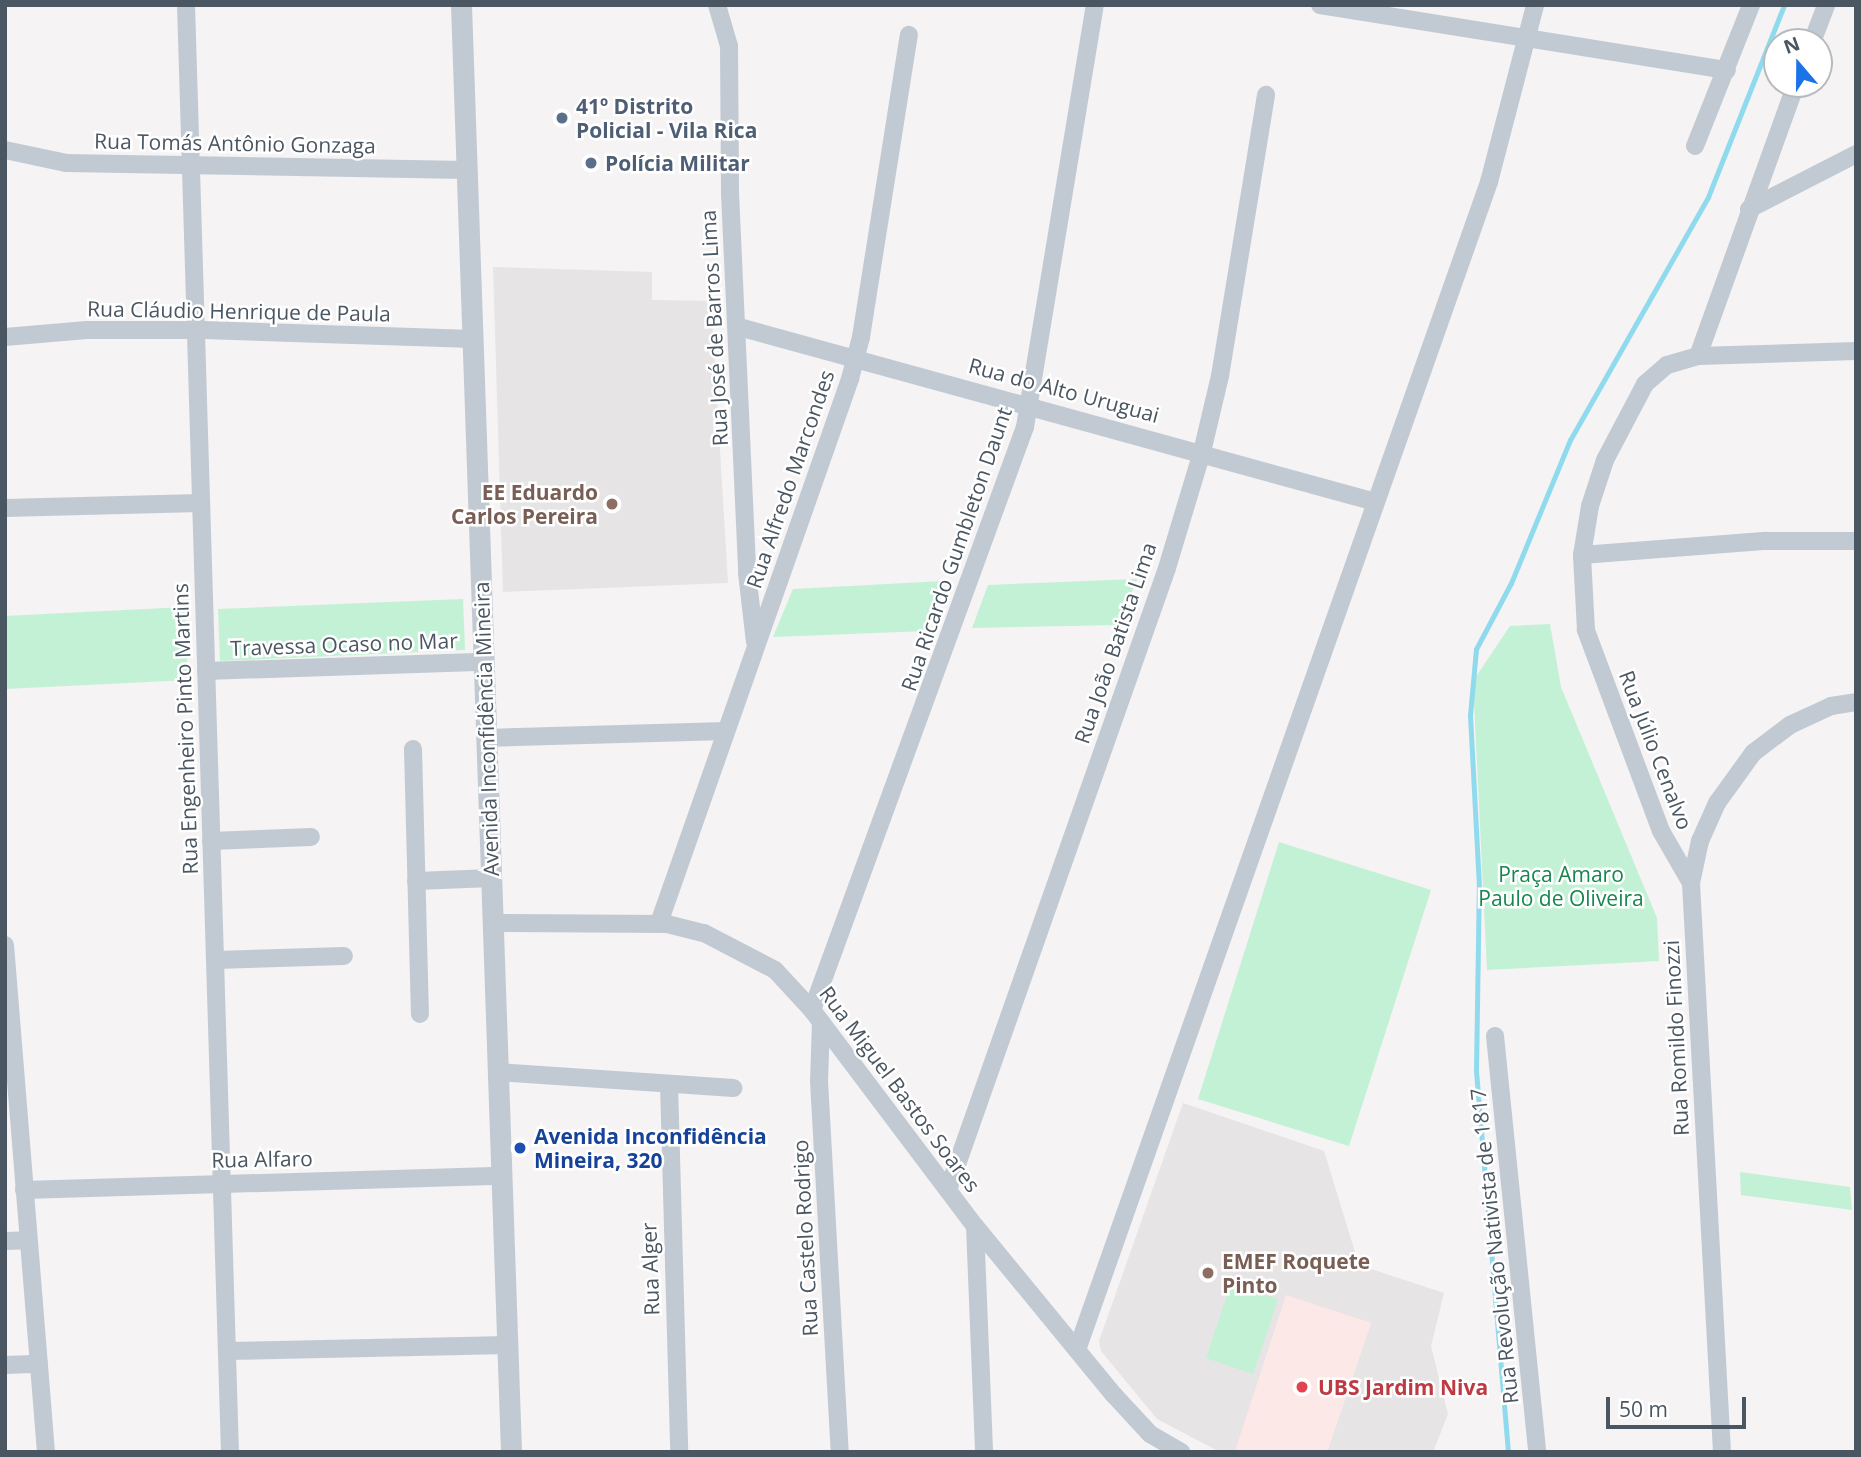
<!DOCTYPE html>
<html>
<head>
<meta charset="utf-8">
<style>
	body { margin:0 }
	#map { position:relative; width:1861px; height:1457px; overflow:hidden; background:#f5f3f3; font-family:"Open Sans",sans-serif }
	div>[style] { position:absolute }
	.education>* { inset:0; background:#e6e4e5 }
	.medical>* { inset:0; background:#fce8e6 }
	.green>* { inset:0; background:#c3f1d5 }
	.stream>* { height:5px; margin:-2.5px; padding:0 2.5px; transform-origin:2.5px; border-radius:2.5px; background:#90daee }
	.minor>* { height:18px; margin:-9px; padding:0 9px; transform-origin:9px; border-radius:9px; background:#c1cad2 }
	.tertiary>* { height:21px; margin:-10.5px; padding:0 10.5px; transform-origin:10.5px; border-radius:10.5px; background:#c1cad2 }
	.dots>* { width:19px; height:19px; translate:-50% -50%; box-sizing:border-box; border:4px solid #fff; border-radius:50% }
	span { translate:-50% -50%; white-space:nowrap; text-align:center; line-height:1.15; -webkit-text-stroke:5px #fff; paint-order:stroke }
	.service-label { font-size:21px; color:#4e5e75; font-weight:700 }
	.left { translate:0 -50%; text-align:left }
	.street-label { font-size:21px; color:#4a5661 }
	.education-label { font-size:21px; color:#785e54; font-weight:700 }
	.right { translate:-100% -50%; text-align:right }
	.park-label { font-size:21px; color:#17864f }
	.transit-label { font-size:21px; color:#164399; font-weight:700 }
	.health-label { font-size:21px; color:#be3a42; font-weight:700 }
	.frame { position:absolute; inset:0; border:7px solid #4a5661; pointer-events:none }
	.north { position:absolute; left:1763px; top:28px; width:70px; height:70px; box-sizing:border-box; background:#fff; border:2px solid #b7bbc0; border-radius:50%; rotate:340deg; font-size:19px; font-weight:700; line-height:28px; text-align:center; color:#4a5661 }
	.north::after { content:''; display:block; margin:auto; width:24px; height:32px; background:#1a73e8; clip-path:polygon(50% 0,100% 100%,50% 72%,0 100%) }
	.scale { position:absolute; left:1606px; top:1397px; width:140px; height:32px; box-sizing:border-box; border:4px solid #4a5661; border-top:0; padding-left:9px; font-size:21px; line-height:24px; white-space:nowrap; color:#4a5661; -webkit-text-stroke:5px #fff; paint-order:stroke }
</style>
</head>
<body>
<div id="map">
	<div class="education">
		<div style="clip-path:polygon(493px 267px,652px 272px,652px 300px,711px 301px,728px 583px,503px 592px)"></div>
		<div style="clip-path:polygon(1183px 1103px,1324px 1151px,1359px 1265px,1444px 1293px,1431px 1346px,1448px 1414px,1433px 1452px,1327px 1452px,1371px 1323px,1286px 1296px,1235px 1452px,1220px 1452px,1157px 1419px,1101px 1351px,1099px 1341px)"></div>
	</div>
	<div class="medical">
		<div style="clip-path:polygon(1286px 1295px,1371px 1323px,1327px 1452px,1235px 1452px)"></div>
	</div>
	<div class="green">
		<div style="clip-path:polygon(1137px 579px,1119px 625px,972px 628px,988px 585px)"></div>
		<div style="clip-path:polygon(944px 581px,926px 631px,773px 637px,793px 589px)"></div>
		<div style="clip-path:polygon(463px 599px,465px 650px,220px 661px,218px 609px)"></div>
		<div style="clip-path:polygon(185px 607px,188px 680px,5px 689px,5px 616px)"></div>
		<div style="clip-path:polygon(1550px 624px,1561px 687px,1657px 918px,1659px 961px,1487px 970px,1473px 681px,1510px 626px)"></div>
		<div style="clip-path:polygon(1279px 842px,1431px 890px,1349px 1146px,1198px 1099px)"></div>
		<div style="clip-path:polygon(1740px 1172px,1850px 1187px,1852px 1210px,1741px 1195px)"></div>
		<div style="clip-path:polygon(1231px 1283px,1278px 1299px,1253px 1374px,1206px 1358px)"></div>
	</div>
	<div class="stream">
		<div style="left:1508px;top:1452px;width:383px;rotate:-94.8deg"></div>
		<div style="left:1476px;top:1070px;width:183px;rotate:-89.1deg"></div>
		<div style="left:1479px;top:887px;width:172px;rotate:-93deg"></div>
		<div style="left:1470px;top:715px;width:66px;rotate:-84.8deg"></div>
		<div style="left:1476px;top:649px;width:75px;rotate:-62.1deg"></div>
		<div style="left:1511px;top:583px;width:155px;rotate:-67.6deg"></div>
		<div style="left:1570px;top:440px;width:279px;rotate:-60.4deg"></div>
		<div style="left:1708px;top:197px;width:206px;rotate:-68.4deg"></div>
	</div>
	<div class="minor">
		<div style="left:186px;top:5px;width:1448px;rotate:88.26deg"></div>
		<div style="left:717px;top:5px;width:43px;rotate:73.7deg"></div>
		<div style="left:729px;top:46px;width:147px;rotate:89.6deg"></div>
		<div style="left:730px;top:193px;width:380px;rotate:87.4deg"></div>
		<div style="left:747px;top:573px;width:69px;rotate:83.4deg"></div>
		<div style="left:1320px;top:5px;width:412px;rotate:9.1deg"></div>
		<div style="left:1812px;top:42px;width:40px;rotate:-69deg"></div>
		<div style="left:1695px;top:146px;width:152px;rotate:-68.3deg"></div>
		<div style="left:5px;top:150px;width:62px;rotate:12deg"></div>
		<div style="left:66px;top:163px;width:400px;rotate:1deg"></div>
		<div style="left:1749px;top:209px;width:120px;rotate:-27.2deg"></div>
		<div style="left:739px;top:327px;width:660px;rotate:15.38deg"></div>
		<div style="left:5px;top:337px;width:82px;rotate:-4.9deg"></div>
		<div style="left:87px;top:330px;width:117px"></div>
		<div style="left:204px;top:330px;width:269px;rotate:1.9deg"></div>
		<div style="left:1698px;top:356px;width:289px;rotate:-70.2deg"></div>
		<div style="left:5px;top:508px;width:195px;rotate:-1.5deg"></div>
		<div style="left:1582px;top:555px;width:185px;rotate:-4.4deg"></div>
		<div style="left:1766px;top:541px;width:90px"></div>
		<div style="left:206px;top:671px;width:278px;rotate:-1.9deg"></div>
		<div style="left:486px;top:738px;width:240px;rotate:-1.7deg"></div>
		<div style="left:413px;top:749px;width:265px;rotate:88.5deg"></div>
		<div style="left:211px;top:841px;width:100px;rotate:-2.3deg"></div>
		<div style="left:416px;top:881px;width:76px;rotate:-2.3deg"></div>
		<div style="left:1691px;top:883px;width:60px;rotate:-120deg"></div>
		<div style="left:1661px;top:831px;width:215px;rotate:-110.5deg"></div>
		<div style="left:1586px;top:630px;width:75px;rotate:-93.1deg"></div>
		<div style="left:1582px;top:555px;width:50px;rotate:-80.7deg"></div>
		<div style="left:1590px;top:506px;width:48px;rotate:-71.9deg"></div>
		<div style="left:1605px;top:460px;width:86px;rotate:-62.2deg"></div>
		<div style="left:1645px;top:384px;width:29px;rotate:-41deg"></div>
		<div style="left:1667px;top:365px;width:32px;rotate:-16deg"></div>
		<div style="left:1698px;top:356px;width:158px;rotate:-1.8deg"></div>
		<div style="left:493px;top:923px;width:174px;rotate:0.3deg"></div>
		<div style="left:667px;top:924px;width:38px;rotate:14deg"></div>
		<div style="left:704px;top:933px;width:80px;rotate:27.5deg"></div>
		<div style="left:775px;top:970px;width:54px;rotate:47.2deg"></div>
		<div style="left:812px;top:1010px;width:271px;rotate:53deg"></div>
		<div style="left:975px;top:1226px;width:219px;rotate:50.6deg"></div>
		<div style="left:1114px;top:1395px;width:53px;rotate:47.3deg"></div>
		<div style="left:1150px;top:1434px;width:36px;rotate:30deg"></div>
		<div style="left:659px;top:923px;width:577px;rotate:-70.65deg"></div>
		<div style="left:850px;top:379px;width:43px;rotate:-75.3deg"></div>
		<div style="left:861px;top:337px;width:306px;rotate:-81deg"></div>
		<div style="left:5px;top:945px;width:509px;rotate:85.38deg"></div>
		<div style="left:215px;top:960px;width:129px;rotate:-1.8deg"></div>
		<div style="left:812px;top:1010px;width:621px;rotate:-69.93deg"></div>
		<div style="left:1025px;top:427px;width:428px;rotate:-80.6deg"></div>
		<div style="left:821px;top:1022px;width:59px;rotate:91.9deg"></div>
		<div style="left:819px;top:1081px;width:372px;rotate:86.8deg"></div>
		<div style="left:1495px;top:1036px;width:418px;rotate:84.2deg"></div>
		<div style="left:498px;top:1072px;width:236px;rotate:3.9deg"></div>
		<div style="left:669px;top:1084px;width:368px;rotate:88.4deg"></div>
		<div style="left:24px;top:1190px;width:477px;rotate:-1.7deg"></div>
		<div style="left:948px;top:1190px;width:659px;rotate:-70.6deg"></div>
		<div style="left:1167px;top:568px;width:121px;rotate:-73.2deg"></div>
		<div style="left:1202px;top:452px;width:78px;rotate:-76.7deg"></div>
		<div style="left:1220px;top:376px;width:285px;rotate:-80.7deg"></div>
		<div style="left:975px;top:1226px;width:226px;rotate:87.7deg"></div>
		<div style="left:5px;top:1241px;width:23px;rotate:-2deg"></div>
		<div style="left:1077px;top:1350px;width:1239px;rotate:-70.57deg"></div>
		<div style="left:1489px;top:182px;width:183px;rotate:-75.4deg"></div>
		<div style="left:227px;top:1351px;width:281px;rotate:-1.2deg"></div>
		<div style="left:5px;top:1365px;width:34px;rotate:-2deg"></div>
		<div style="left:1722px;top:1452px;width:570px;rotate:-93.12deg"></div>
		<div style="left:1691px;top:883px;width:43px;rotate:-77.9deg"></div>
		<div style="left:1700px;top:841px;width:42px;rotate:-65.9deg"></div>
		<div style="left:1717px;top:803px;width:62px;rotate:-54.2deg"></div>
		<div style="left:1753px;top:753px;width:46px;rotate:-37.1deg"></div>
		<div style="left:1790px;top:725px;width:45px;rotate:-24.9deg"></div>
		<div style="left:1831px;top:706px;width:25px;rotate:-9deg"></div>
	</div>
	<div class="tertiary">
		<div style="left:461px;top:5px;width:1448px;rotate:88.02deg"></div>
	</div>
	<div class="dots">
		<div style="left:562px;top:118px;background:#5c6f8a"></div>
		<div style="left:591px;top:163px;background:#5c6f8a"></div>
		<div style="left:612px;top:504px;background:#8d6e63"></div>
		<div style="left:520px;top:1148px;background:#1a4fb4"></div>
		<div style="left:1208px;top:1273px;background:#8d6e63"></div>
		<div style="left:1302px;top:1387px;background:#e0444e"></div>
	</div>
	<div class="service-label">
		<span class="left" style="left:576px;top:118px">41º Distrito<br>Policial - Vila Rica</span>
		<span class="left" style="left:605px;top:163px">Polícia Militar</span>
	</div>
	<div class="street-label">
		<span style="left:235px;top:143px;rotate:1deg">Rua Tomás Antônio Gonzaga</span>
		<span style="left:239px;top:311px;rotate:1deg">Rua Cláudio Henrique de Paula</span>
		<span style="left:714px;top:328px;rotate:-93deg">Rua José de Barros Lima</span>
		<span style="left:1064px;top:390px;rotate:15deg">Rua do Alto Uruguai</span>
		<span style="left:790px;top:479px;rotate:-71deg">Rua Alfredo Marcondes</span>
		<span style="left:956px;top:549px;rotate:-71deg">Rua Ricardo Gumbleton Daunt</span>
		<span style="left:1115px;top:643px;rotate:-71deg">Rua João Batista Lima</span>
		<span style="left:344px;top:644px;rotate:-2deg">Travessa Ocaso no Mar</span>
		<span style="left:185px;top:729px;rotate:-92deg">Rua Engenheiro Pinto Martins</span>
		<span style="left:486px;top:729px;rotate:-92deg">Avenida Inconfidência Mineira</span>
		<span style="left:1656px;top:750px;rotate:69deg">Rua Júlio Cenalvo</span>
		<span style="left:1676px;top:1038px;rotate:-93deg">Rua Romildo Finozzi</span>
		<span style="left:900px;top:1089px;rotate:53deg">Rua Miguel Bastos Soares</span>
		<span style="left:262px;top:1159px;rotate:-1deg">Rua Alfaro</span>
		<span style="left:805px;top:1238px;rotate:-93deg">Rua Castelo Rodrigo</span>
		<span style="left:1494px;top:1246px;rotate:-96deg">Rua Revolução Nativista de 1817</span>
		<span style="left:650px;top:1269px;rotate:-92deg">Rua Alger</span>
	</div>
	<div class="education-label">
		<span class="right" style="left:598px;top:504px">EE Eduardo<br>Carlos Pereira</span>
		<span class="left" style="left:1222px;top:1273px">EMEF Roquete<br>Pinto</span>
	</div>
	<div class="park-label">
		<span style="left:1561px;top:886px">Praça Amaro<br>Paulo de Oliveira</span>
	</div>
	<div class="transit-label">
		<span class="left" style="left:534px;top:1148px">Avenida Inconfidência<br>Mineira, 320</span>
	</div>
	<div class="health-label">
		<span class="left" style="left:1318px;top:1387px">UBS Jardim Niva</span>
	</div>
	<div class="frame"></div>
	<div class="north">N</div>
	<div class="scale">50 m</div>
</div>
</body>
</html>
